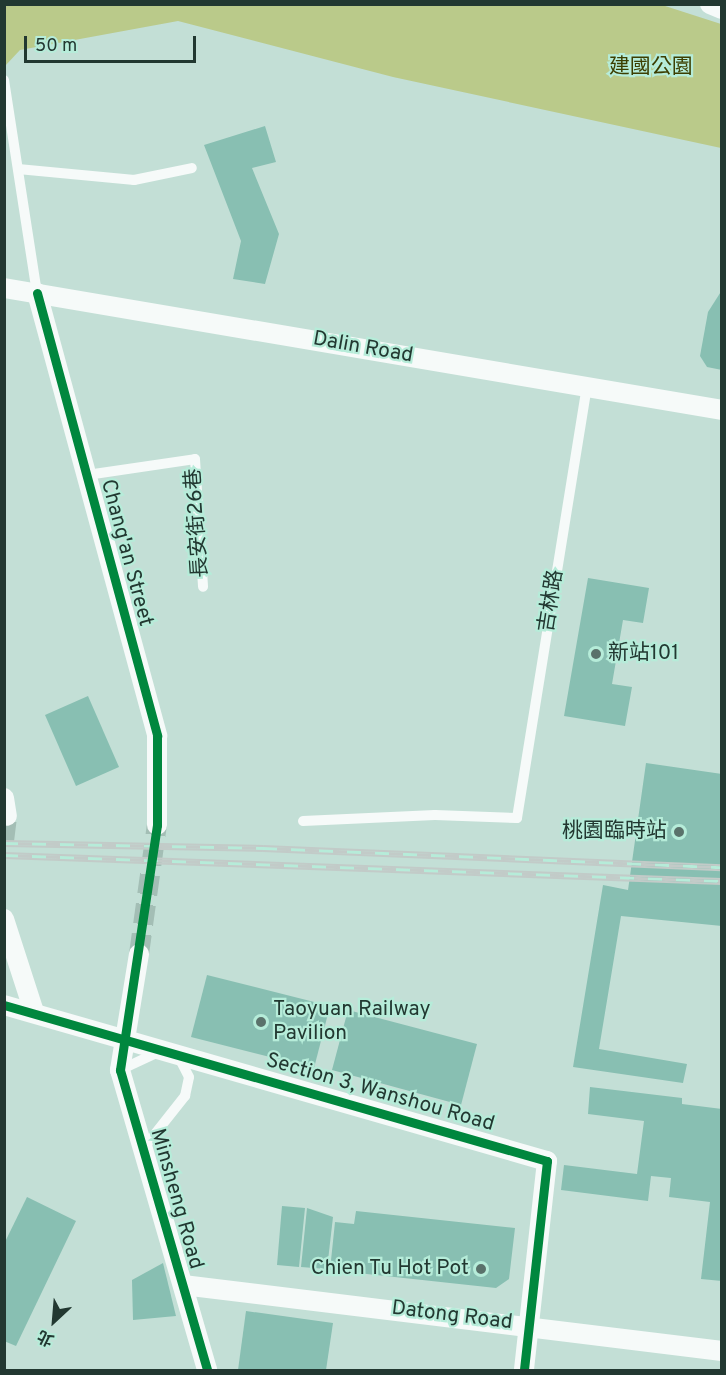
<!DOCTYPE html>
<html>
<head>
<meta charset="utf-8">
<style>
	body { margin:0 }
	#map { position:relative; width:726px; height:1375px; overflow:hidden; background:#c3dfd6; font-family:Overpass,"Noto Sans TC",sans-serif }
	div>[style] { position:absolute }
	.green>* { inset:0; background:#baca8a }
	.building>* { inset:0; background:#88bfb2 }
	.street-tunnel>* { height:20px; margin-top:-10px; transform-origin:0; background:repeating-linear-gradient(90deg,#a3beb5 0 20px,transparent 0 30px) }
	.lane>* { height:10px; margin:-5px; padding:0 5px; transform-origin:5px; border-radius:5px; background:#f6faf9 }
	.street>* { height:20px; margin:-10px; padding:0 10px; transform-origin:10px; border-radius:10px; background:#f6faf9 }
	.rail>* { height:7px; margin-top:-3.5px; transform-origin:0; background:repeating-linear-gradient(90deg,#b6ecd9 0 14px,#c2cbc8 0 28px); box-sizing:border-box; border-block:2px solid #c2cbc8 }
	.cycleway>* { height:9px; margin:-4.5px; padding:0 4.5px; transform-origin:4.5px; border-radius:4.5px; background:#00873e }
	.dots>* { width:16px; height:16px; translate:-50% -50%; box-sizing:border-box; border:3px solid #b6ecd9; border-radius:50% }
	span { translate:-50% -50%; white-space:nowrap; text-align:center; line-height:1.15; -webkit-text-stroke:4.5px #b6ecd9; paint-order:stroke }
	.park-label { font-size:21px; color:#3c3e01 }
	.street-label { font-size:21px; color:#223831 }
	.poi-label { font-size:21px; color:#223831 }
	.left { translate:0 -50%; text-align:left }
	.right { translate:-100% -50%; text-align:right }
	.frame { position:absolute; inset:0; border:6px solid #223831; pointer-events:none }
	.north { position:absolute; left:24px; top:1291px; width:60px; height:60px; -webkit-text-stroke:4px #b6ecd9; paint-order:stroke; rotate:206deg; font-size:16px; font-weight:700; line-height:24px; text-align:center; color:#223831 }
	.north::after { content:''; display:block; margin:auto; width:21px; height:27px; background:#223831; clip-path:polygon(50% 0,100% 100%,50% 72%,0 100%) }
	.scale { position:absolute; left:24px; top:36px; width:172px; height:27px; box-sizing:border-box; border:3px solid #223831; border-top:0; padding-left:8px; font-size:18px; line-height:21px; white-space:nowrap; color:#223831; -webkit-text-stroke:4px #b6ecd9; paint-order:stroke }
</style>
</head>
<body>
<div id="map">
	<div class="green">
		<div style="clip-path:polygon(5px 4px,662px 5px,721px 24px,721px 148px,393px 77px,178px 21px,20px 50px,5px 66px)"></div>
	</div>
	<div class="building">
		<div style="clip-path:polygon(265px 126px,276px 162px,252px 168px,279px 234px,265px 284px,233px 279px,241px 241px,204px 145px)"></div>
		<div style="clip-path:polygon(722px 290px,722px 370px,707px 367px,700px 356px,708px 312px)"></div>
		<div style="clip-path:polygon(588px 578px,649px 588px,643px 623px,623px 620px,612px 684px,632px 687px,625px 726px,564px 716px)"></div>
		<div style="clip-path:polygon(88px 696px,119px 767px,76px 786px,45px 715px)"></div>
		<div style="clip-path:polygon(646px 763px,722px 774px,722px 926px,621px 916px,599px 1049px,687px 1064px,683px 1083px,573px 1067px,603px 885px,628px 890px)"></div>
		<div style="clip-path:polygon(207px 975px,330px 1006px,314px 1068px,191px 1037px)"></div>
		<div style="clip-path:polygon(348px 1010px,477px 1044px,461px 1105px,332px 1070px)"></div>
		<div style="clip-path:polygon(590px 1087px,682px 1098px,682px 1104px,722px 1109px,722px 1281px,701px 1279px,710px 1202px,669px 1197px,671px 1178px,651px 1176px,648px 1201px,561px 1190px,564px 1165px,637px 1174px,644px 1121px,588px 1114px)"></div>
		<div style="clip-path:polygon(27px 1197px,76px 1221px,16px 1346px,4px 1341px,4px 1244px)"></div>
		<div style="clip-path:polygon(282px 1206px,305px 1208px,299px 1267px,277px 1265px)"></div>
		<div style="clip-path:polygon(307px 1208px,333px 1217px,327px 1269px,301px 1267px)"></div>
		<div style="clip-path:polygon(356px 1211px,515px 1228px,509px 1279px,496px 1288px,330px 1270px,335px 1222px,354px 1224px)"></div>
		<div style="clip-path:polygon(163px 1263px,176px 1316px,133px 1320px,132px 1280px)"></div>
		<div style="clip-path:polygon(246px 1311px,333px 1323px,326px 1370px,238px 1370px)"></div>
	</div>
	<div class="street-tunnel">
		<div style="left:4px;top:841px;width:25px;rotate:-83deg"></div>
		<div style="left:139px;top:954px;width:130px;rotate:-82.1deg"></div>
	</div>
	<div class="lane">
		<div style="left:4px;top:80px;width:216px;rotate:81.2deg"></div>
		<div style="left:18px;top:169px;width:117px;rotate:5.4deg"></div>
		<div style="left:134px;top:180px;width:59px;rotate:-11.7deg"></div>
		<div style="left:87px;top:475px;width:109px;rotate:-8.4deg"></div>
		<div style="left:195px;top:459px;width:128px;rotate:86.4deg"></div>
		<div style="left:303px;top:821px;width:132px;rotate:-2.6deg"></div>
		<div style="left:435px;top:815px;width:82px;rotate:2.1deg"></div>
		<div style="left:517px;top:818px;width:439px;rotate:-80.8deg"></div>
		<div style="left:120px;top:1070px;width:45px;rotate:-24.9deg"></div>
		<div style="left:143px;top:1149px;width:68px;rotate:-51.6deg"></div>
		<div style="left:185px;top:1096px;width:19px;rotate:-78deg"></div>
		<div style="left:189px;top:1077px;width:22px;rotate:-117deg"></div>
	</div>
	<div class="street">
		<div style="left:710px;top:4px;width:13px;rotate:23deg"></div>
		<div style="left:4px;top:288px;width:728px;rotate:9.64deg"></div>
		<div style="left:37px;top:293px;width:459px;rotate:74.8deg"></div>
		<div style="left:157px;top:736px;width:89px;rotate:90deg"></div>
		<div style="left:4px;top:798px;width:18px;rotate:81deg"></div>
		<div style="left:4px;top:919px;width:98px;rotate:72.1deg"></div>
		<div style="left:139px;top:954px;width:118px;rotate:99.3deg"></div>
		<div style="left:120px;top:1070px;width:312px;rotate:73.8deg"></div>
		<div style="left:4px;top:1005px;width:565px;rotate:16.03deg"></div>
		<div style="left:547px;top:1161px;width:210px;rotate:96.3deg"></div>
		<div style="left:183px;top:1285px;width:543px;rotate:6.98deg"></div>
	</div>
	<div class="rail">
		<div style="left:4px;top:843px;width:259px;rotate:1.1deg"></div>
		<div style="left:263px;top:848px;width:459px;rotate:2.4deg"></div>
		<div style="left:4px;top:855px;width:718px;rotate:2.07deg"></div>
	</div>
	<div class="cycleway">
		<div style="left:37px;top:293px;width:459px;rotate:74.8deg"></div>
		<div style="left:157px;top:736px;width:89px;rotate:90deg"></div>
		<div style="left:157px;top:825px;width:248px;rotate:98.6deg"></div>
		<div style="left:120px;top:1070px;width:312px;rotate:73.8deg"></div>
		<div style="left:4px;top:1005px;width:565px;rotate:16.03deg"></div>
		<div style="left:547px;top:1161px;width:210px;rotate:96.3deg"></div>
	</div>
	<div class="dots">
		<div style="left:596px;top:654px;background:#5a726b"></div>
		<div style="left:679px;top:832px;background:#5a726b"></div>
		<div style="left:261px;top:1022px;background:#5a726b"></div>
		<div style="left:481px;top:1269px;background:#5a726b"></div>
	</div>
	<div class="park-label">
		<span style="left:651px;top:68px">建國公園</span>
	</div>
	<div class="street-label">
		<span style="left:363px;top:348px;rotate:10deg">Dalin Road</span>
		<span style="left:198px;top:523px;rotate:-94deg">長安街26巷</span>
		<span style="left:126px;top:553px;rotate:75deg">Chang'an Street</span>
		<span style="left:552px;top:601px;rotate:-81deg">吉林路</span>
		<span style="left:380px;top:1093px;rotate:16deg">Section 3, Wanshou Road</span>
		<span style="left:176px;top:1199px;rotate:74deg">Minsheng Road</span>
		<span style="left:452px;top:1316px;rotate:7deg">Datong Road</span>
	</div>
	<div class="poi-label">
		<span class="left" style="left:608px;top:654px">新站101</span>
		<span class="right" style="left:667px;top:832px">桃園臨時站</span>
		<span class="left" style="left:273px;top:1022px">Taoyuan Railway<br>Pavilion</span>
		<span class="right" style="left:469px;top:1269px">Chien Tu Hot Pot</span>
	</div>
	<div class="frame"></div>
	<div class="north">北</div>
	<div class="scale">50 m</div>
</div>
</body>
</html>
